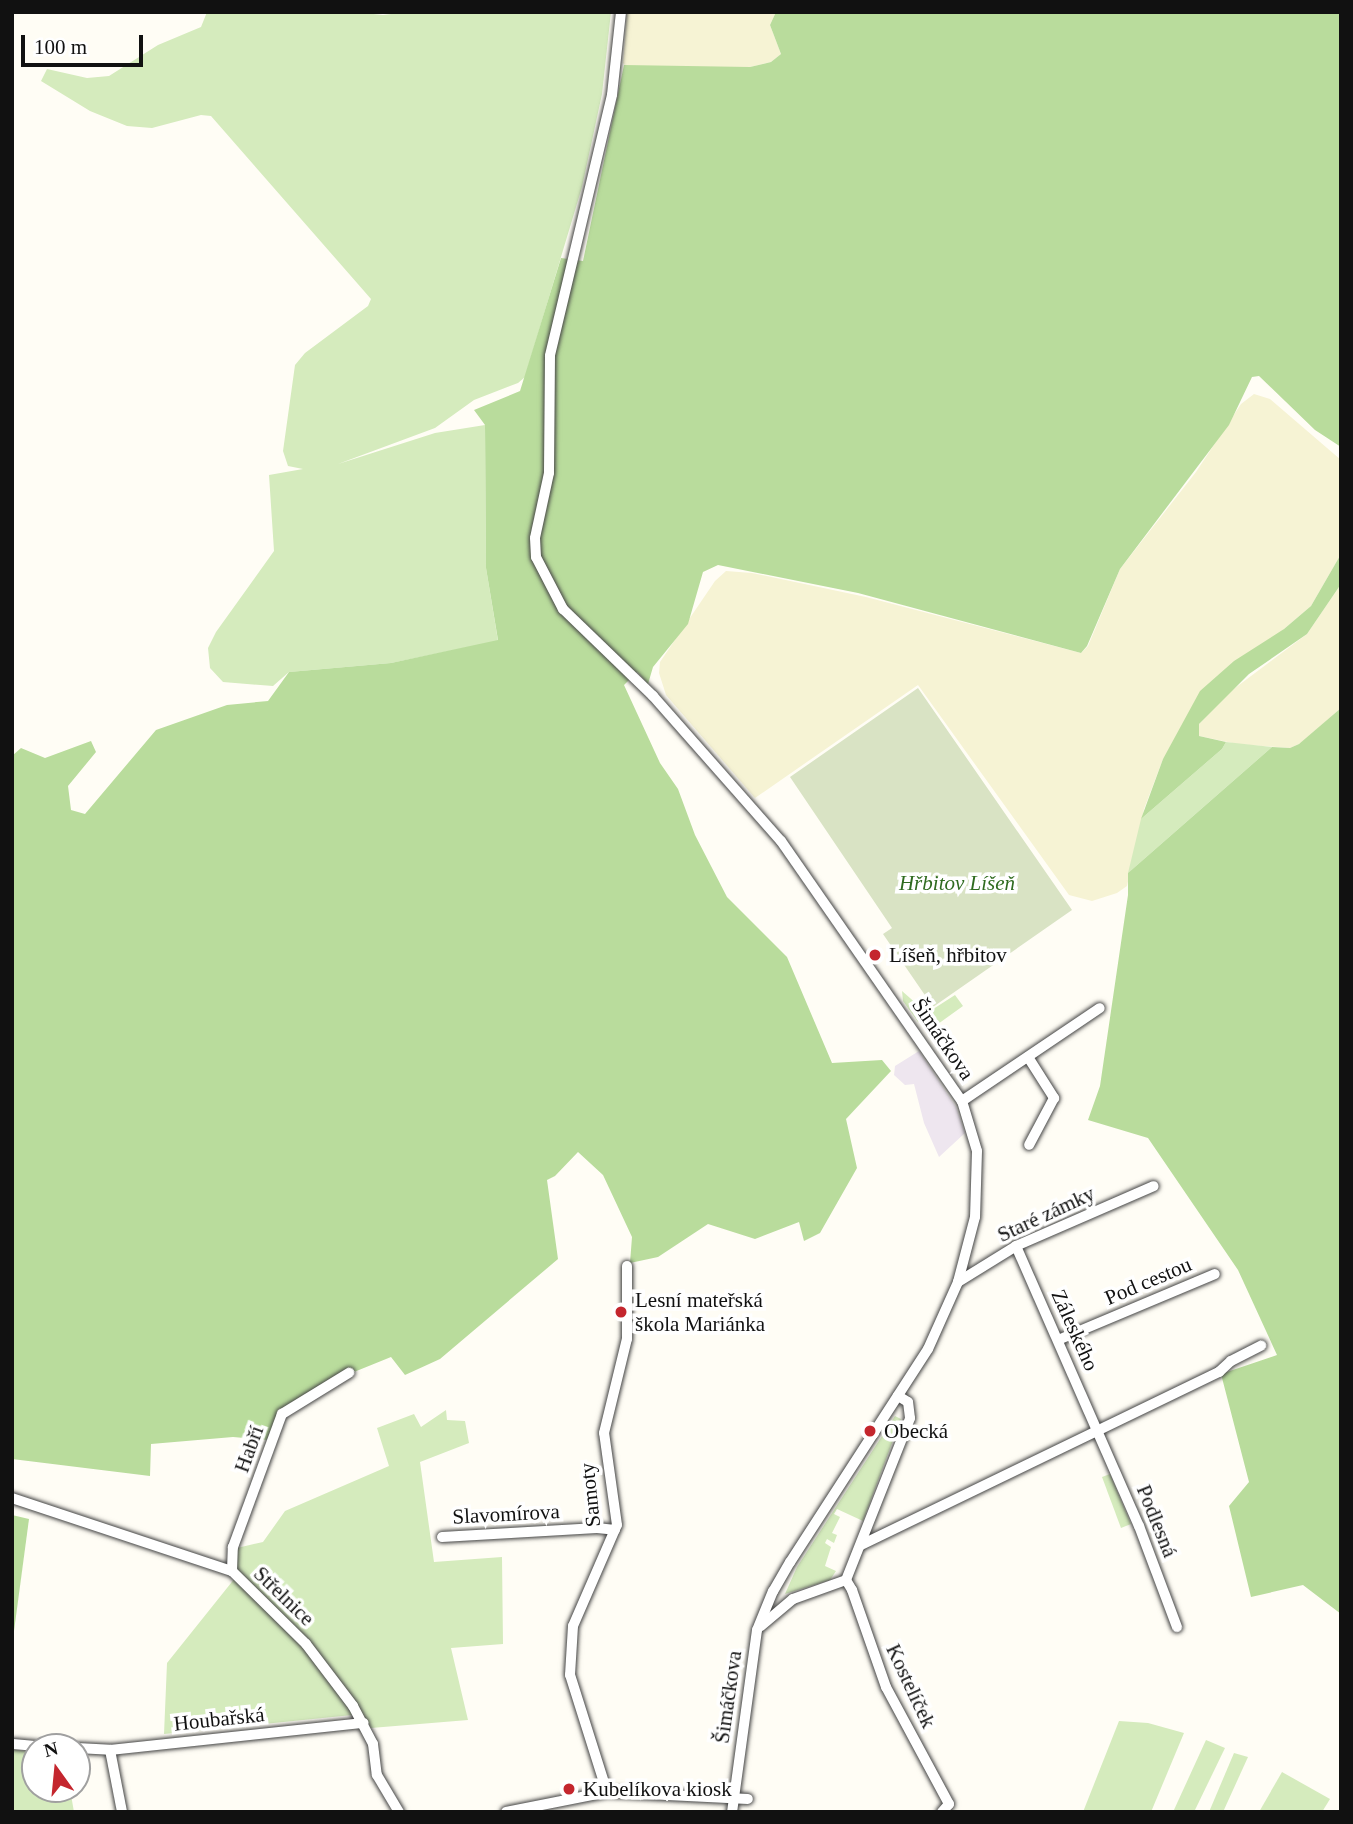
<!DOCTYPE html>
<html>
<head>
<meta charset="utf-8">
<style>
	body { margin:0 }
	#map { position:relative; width:1353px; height:1824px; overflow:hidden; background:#fffdf5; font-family:"Times New Roman",serif }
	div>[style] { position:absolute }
	.industrial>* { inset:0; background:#eee6ef }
	.farmland>* { inset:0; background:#f6f3d4 }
	.green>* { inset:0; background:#d5ebbd }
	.forest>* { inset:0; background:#b9dc9c }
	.cemetery>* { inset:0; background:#d9e3c4 }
	.roads { filter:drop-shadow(0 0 2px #444) drop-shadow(0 0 2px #444) }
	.minor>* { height:10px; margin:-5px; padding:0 5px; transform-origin:5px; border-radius:5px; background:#fff }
	.dots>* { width:19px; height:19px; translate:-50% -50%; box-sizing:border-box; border:4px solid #fff; border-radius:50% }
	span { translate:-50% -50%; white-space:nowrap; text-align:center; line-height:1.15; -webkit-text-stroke:7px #fff; paint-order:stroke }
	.park-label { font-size:21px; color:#2f6b1f; font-style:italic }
	.poi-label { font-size:21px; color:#111 }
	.left { translate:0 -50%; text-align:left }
	.street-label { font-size:21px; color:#111 }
	.frame { position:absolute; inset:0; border:14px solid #111; pointer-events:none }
	.north { position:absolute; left:21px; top:1733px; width:70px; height:70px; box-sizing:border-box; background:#fff; border:2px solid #a0a0a0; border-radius:50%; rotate:345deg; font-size:19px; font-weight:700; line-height:28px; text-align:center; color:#111 }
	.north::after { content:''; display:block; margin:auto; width:24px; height:32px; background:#c4262e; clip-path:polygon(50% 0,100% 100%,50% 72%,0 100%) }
	.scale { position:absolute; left:21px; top:35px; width:122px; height:32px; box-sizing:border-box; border:4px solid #111; border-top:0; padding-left:9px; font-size:21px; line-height:24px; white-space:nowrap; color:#111; -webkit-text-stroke:5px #fff; paint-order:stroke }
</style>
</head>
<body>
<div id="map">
	<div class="industrial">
		<div style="clip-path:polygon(919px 1051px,956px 1107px,965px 1133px,939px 1157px,924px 1123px,914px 1084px,905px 1085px,894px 1075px,895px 1066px)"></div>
	</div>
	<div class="farmland">
		<div style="clip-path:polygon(627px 12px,776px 12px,770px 25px,781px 54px,771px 62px,750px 67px,626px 67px,623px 63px)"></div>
		<div style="clip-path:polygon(1254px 394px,1270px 399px,1341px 460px,1341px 554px,1311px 606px,1284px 629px,1163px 759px,1144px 809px,1127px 886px,1117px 893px,1092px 901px,1069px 895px,918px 685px,755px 798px,666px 695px,659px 673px,660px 662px,715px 581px,726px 571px,752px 573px,866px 597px,1081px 653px,1088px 646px,1120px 569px,1196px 472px,1241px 404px)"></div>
		<div style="clip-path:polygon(1341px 584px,1341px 708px,1301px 743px,1290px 748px,1237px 744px,1199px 736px,1199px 724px,1227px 694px,1307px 634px)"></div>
	</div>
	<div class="green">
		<div style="clip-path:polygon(207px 12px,354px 12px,383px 15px,407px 12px,611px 12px,602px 94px,582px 187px,525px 377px,518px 383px,474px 400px,435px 428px,338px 464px,435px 433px,485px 425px,486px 568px,498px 641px,391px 663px,289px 672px,273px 686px,223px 682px,210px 668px,208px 648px,216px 632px,274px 551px,269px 475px,303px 469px,288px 466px,283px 451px,295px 365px,305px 353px,368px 306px,371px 299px,211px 116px,201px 115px,152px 128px,127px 126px,90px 111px,41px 81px,47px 69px,87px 78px,109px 76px,158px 45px,201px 27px)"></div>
		<div style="clip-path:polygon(1226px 742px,1272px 747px,1128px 873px,1141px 819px,1222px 749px)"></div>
		<div style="clip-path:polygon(902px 991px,927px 1013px,955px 995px,963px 1006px,931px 1029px,923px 1019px,918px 1022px,903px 1001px)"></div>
		<div style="clip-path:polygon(446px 1410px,447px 1420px,465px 1421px,469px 1443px,420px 1462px,434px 1562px,502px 1557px,503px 1644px,451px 1648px,468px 1720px,371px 1728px,362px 1714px,164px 1734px,167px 1663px,235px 1578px,237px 1548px,263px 1542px,285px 1511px,389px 1466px,377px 1428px,414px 1414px,421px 1427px)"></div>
		<div style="clip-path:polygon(895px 1416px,901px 1419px,863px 1521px,837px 1509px,834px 1514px,840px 1517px,832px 1533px,837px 1535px,834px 1543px,827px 1539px,825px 1543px,831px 1547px,825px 1566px,836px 1571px,830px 1580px,785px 1594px,797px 1567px)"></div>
		<div style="clip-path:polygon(1110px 1474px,1131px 1524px,1121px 1528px,1102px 1477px)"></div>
		<div style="clip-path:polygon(1119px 1721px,1148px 1723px,1184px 1733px,1151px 1812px,1083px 1812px)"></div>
		<div style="clip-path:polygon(1206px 1740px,1225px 1748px,1194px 1812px,1173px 1812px)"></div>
		<div style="clip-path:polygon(12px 1749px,35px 1753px,35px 1789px,70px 1789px,74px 1812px,12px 1812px)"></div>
		<div style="clip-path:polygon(1234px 1753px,1248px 1757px,1223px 1812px,1209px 1812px)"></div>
		<div style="clip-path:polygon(1282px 1772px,1330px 1799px,1322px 1812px,1259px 1812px)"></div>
	</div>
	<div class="forest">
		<div style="clip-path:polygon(776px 12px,1341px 12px,1341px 447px,1315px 430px,1259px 376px,1252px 377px,1229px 425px,1120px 569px,1087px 646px,1081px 653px,858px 593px,718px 565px,703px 572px,688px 624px,653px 667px,648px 684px,637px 672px,624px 685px,660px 763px,678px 789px,695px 835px,727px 897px,787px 957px,832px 1063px,882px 1060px,891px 1071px,846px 1119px,857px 1168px,820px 1233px,804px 1241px,799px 1222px,755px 1239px,708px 1224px,658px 1257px,630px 1263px,632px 1237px,603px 1175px,578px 1152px,555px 1176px,547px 1180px,558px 1259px,440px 1359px,405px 1375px,391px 1357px,354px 1372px,338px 1374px,278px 1412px,268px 1440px,233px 1437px,151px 1444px,150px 1476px,12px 1459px,12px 756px,21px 748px,45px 758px,91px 741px,96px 752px,68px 786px,71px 810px,85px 814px,156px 730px,227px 705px,268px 701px,289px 672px,391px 663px,498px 640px,486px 568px,485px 425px,474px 410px,520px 391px,561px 258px,583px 261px,624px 65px,750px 67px,771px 62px,781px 54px,770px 25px)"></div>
		<div style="clip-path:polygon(1341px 554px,1341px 584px,1307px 634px,1249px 674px,1199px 724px,1199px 736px,1226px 742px,1222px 749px,1141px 819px,1163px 759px,1200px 691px,1234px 661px,1284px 629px,1311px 606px)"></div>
		<div style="clip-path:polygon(1341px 708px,1341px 1614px,1303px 1585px,1251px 1597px,1229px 1506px,1249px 1482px,1221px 1374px,1277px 1355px,1238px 1270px,1148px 1138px,1088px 1120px,1100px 1086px,1128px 895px,1128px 873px,1272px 747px,1290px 748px,1299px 744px)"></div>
		<div style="clip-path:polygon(12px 1515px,29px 1519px,12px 1646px)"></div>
	</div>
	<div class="cemetery">
		<div style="clip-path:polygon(918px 688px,1072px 910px,933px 1007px,883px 934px,892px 928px,790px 777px)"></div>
	</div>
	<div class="roads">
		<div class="minor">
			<div style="left:621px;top:12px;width:83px;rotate:96.2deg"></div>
			<div style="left:612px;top:95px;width:268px;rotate:103.4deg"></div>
			<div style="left:550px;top:356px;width:117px;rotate:90.5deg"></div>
			<div style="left:549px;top:473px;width:66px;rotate:102.2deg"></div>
			<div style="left:535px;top:538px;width:19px;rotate:87deg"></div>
			<div style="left:536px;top:557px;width:59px;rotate:62.6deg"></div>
			<div style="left:563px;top:609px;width:125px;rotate:44deg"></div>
			<div style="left:653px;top:696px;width:193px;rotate:48.6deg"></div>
			<div style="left:781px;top:841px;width:317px;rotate:55.2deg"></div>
			<div style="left:962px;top:1101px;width:52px;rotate:73.3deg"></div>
			<div style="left:977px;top:1151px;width:66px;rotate:91.7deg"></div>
			<div style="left:975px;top:1217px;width:67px;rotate:104.7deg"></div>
			<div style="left:958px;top:1282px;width:73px;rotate:114.1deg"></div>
			<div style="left:928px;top:1349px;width:254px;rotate:122.9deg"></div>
			<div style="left:790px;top:1562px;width:34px;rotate:120deg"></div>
			<div style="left:773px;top:1591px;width:42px;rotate:112.3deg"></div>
			<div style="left:757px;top:1630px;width:184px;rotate:97.8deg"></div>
			<div style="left:1028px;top:1057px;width:49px;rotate:57.6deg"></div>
			<div style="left:1054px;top:1098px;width:53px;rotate:118deg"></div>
			<div style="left:962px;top:1101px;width:166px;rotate:-34deg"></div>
			<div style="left:1016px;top:1246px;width:306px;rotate:66.3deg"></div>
			<div style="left:1139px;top:1526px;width:108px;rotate:69.4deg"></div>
			<div style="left:958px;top:1282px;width:68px;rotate:-31.8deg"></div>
			<div style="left:1016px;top:1246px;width:150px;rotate:-23.5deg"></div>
			<div style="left:1058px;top:1340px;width:170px;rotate:-22.8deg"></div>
			<div style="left:12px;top:1498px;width:232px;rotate:18.4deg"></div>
			<div style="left:232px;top:1571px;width:104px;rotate:44.6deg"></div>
			<div style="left:306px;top:1644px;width:78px;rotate:52.8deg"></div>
			<div style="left:353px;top:1706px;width:43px;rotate:62.2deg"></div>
			<div style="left:373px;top:1744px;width:31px;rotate:83deg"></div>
			<div style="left:377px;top:1775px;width:43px;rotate:59.3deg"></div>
			<div style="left:442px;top:1537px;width:155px;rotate:-3.3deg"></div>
			<div style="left:597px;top:1528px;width:18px;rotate:6deg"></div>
			<div style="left:861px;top:1545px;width:398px;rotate:-25.8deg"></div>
			<div style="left:1219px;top:1372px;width:16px;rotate:-43deg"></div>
			<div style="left:1231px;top:1361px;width:34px;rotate:-27deg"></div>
			<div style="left:232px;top:1571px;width:24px;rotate:-88deg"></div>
			<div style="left:233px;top:1547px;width:142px;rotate:-69.8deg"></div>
			<div style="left:282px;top:1414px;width:79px;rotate:-31.5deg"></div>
			<div style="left:846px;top:1580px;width:12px;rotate:59deg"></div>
			<div style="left:852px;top:1590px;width:103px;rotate:70.7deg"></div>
			<div style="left:886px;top:1687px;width:133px;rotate:61.7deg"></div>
			<div style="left:949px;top:1804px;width:11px;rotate:131deg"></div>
			<div style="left:761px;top:1626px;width:42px;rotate:-40.2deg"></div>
			<div style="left:793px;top:1599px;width:56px;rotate:-19.7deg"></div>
			<div style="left:846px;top:1580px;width:174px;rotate:-68.4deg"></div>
			<div style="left:910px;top:1418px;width:16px;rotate:-97deg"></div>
			<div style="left:908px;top:1402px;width:12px;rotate:-149deg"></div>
			<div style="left:13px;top:1744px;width:36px;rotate:5deg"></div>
			<div style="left:77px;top:1748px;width:33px;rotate:3deg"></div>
			<div style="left:110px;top:1750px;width:255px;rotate:-6.1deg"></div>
			<div style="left:110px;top:1750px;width:63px;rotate:79deg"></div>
			<div style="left:607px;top:1792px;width:123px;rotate:-107.5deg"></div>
			<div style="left:570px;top:1675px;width:49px;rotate:-86.5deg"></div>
			<div style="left:573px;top:1626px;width:110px;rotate:-66.5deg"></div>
			<div style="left:617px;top:1525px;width:93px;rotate:-98deg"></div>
			<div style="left:604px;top:1433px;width:97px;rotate:-76.3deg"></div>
			<div style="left:627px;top:1339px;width:73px;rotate:-90deg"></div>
			<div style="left:506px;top:1812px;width:103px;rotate:-11.2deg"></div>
			<div style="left:607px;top:1792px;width:141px;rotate:2.8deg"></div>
		</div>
	</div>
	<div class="dots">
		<div style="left:875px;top:955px;background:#c4262e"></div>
		<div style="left:621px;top:1312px;background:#c4262e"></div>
		<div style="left:870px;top:1431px;background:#c4262e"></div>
		<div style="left:569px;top:1789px;background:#c4262e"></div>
	</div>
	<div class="park-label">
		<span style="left:957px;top:883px">Hřbitov Líšeň</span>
	</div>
	<div class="poi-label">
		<span class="left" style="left:889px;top:955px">Líšeň, hřbitov</span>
		<span class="left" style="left:635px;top:1312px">Lesní mateřská<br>škola Mariánka</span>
		<span class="left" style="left:884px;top:1431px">Obecká</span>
		<span class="left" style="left:583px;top:1789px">Kubelíkova kiosk</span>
	</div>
	<div class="street-label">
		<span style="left:943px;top:1039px;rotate:56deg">Šimáčkova</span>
		<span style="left:1046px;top:1214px;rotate:-25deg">Staré zámky</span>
		<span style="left:1148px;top:1281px;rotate:-23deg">Pod cestou</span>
		<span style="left:1075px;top:1330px;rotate:66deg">Záleského</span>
		<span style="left:249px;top:1449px;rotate:-70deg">Habří</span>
		<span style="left:590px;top:1495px;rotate:-96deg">Samoty</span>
		<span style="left:506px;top:1514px;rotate:-3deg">Slavomírova</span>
		<span style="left:1157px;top:1521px;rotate:68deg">Podlesná</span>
		<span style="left:284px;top:1596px;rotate:44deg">Střelnice</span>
		<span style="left:911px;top:1686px;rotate:65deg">Kostelíček</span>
		<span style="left:728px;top:1697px;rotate:-82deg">Šimáčkova</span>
		<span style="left:219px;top:1719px;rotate:-6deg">Houbařská</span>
	</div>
	<div class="frame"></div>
	<div class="north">N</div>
	<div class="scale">100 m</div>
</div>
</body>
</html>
